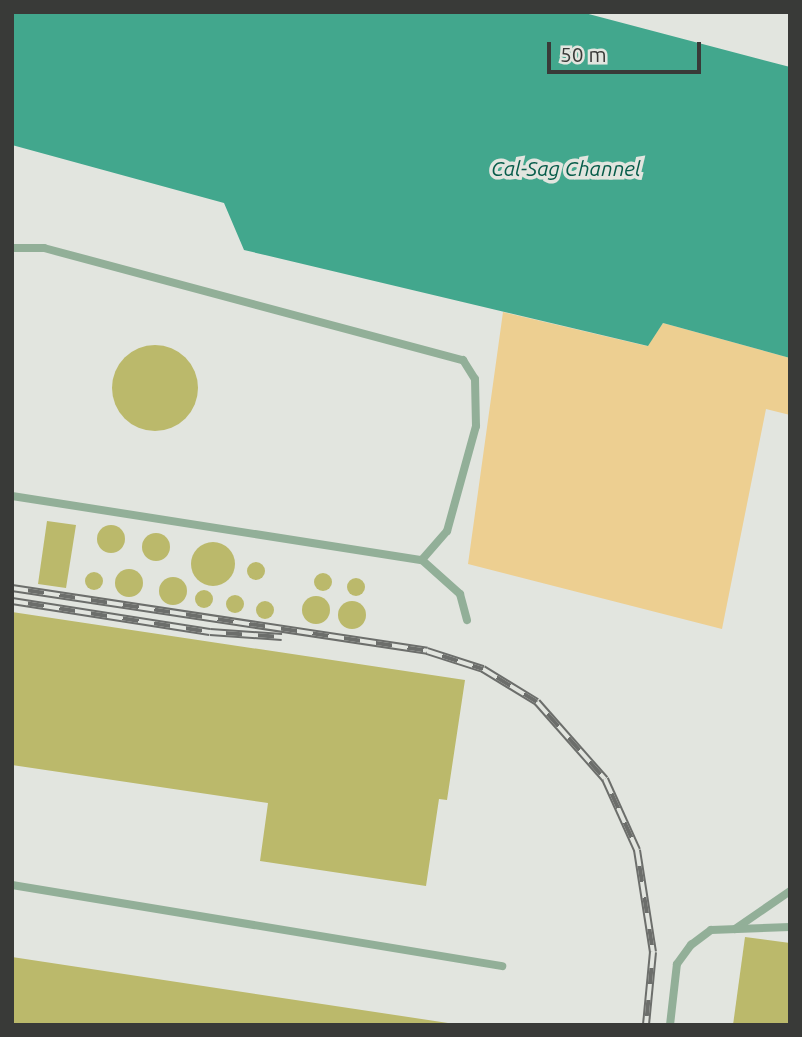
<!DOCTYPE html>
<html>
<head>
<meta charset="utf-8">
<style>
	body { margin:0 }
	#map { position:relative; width:802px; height:1037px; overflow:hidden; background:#e2e5df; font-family:Ubuntu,sans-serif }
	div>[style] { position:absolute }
	.green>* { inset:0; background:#edcf91 }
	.water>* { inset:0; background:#42a78d }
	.building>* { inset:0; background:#bbb96b }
	.round { border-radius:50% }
	.service>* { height:8px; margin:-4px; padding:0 4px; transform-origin:4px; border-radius:4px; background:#92af98 }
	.rail>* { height:8px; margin-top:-4px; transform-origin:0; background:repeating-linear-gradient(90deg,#e2e5df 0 16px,#6c6e6b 0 32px); box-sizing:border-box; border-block:2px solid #6c6e6b }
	span { translate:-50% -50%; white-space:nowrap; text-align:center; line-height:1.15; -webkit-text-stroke:7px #e2e5df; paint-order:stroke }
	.water-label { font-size:21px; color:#075c4a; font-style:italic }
	.frame { position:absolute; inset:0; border:14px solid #393a38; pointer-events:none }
	.scale { position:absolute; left:547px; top:42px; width:154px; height:32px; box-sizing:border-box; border:4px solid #393a38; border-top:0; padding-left:9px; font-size:21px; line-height:24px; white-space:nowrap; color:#393a38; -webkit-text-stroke:5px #e2e5df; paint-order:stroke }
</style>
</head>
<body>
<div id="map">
	<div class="green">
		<div style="clip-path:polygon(503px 312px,647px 346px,663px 323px,790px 358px,790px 415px,766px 409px,722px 629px,468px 564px)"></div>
	</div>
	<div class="water">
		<div style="clip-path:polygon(12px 12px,581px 12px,790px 67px,790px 358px,663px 323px,648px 346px,244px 250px,224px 203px,12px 145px)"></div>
	</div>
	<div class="building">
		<div class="round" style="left:112px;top:345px;width:86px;height:86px"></div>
		<div style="clip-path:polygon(47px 521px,76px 525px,66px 588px,38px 584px)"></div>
		<div class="round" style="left:97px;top:525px;width:28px;height:28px"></div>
		<div class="round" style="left:142px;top:533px;width:28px;height:28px"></div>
		<div class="round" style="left:191px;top:542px;width:44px;height:44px"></div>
		<div class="round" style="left:247px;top:562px;width:18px;height:18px"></div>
		<div class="round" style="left:115px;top:569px;width:28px;height:28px"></div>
		<div class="round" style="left:85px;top:572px;width:18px;height:18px"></div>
		<div class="round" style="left:314px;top:573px;width:18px;height:18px"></div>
		<div class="round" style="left:159px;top:577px;width:28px;height:28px"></div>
		<div class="round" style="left:347px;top:578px;width:18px;height:18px"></div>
		<div class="round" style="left:195px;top:590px;width:18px;height:18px"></div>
		<div class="round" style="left:226px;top:595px;width:18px;height:18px"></div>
		<div class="round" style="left:302px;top:596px;width:28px;height:28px"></div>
		<div class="round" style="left:338px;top:601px;width:28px;height:28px"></div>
		<div class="round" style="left:256px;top:601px;width:18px;height:18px"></div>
		<div style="clip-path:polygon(12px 612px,465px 680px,447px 800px,439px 799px,426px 886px,260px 861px,268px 803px,12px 765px)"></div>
		<div style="clip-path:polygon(745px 937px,790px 943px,790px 1025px,733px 1025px)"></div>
		<div style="clip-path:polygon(12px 957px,448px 1023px,448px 1025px,12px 1025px)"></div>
	</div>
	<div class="service">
		<div style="left:12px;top:248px;width:32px"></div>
		<div style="left:44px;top:248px;width:434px;rotate:15deg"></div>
		<div style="left:463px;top:360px;width:22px;rotate:58deg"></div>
		<div style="left:475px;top:379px;width:47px;rotate:88.8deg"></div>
		<div style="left:476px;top:426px;width:109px;rotate:105.4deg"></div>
		<div style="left:447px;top:531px;width:38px;rotate:131deg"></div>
		<div style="left:12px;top:496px;width:415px;rotate:8.9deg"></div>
		<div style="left:422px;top:560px;width:51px;rotate:41.8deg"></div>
		<div style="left:460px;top:594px;width:27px;rotate:75deg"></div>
		<div style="left:12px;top:885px;width:497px;rotate:9.4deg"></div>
		<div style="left:735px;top:929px;width:67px;rotate:-34.6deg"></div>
		<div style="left:670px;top:1025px;width:61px;rotate:-83.5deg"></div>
		<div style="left:677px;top:964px;width:24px;rotate:-54deg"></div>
		<div style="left:691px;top:945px;width:25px;rotate:-37deg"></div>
		<div style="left:711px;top:930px;width:79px;rotate:-2.2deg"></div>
	</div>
	<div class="rail">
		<div style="left:12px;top:588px;width:420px;rotate:8.6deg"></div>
		<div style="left:427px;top:651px;width:59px;rotate:17.8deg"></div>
		<div style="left:483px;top:669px;width:63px;rotate:31.4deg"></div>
		<div style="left:537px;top:702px;width:103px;rotate:48.6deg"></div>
		<div style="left:605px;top:779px;width:78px;rotate:65.7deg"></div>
		<div style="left:637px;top:850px;width:103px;rotate:81.1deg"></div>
		<div style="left:653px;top:952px;width:73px;rotate:95.5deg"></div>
		<div style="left:12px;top:601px;width:200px;rotate:8.9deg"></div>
		<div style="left:210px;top:632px;width:72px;rotate:4deg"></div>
	</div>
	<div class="water-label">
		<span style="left:566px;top:168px">Cal-Sag Channel</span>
	</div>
	<div class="frame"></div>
	<div class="scale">50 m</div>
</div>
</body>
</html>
